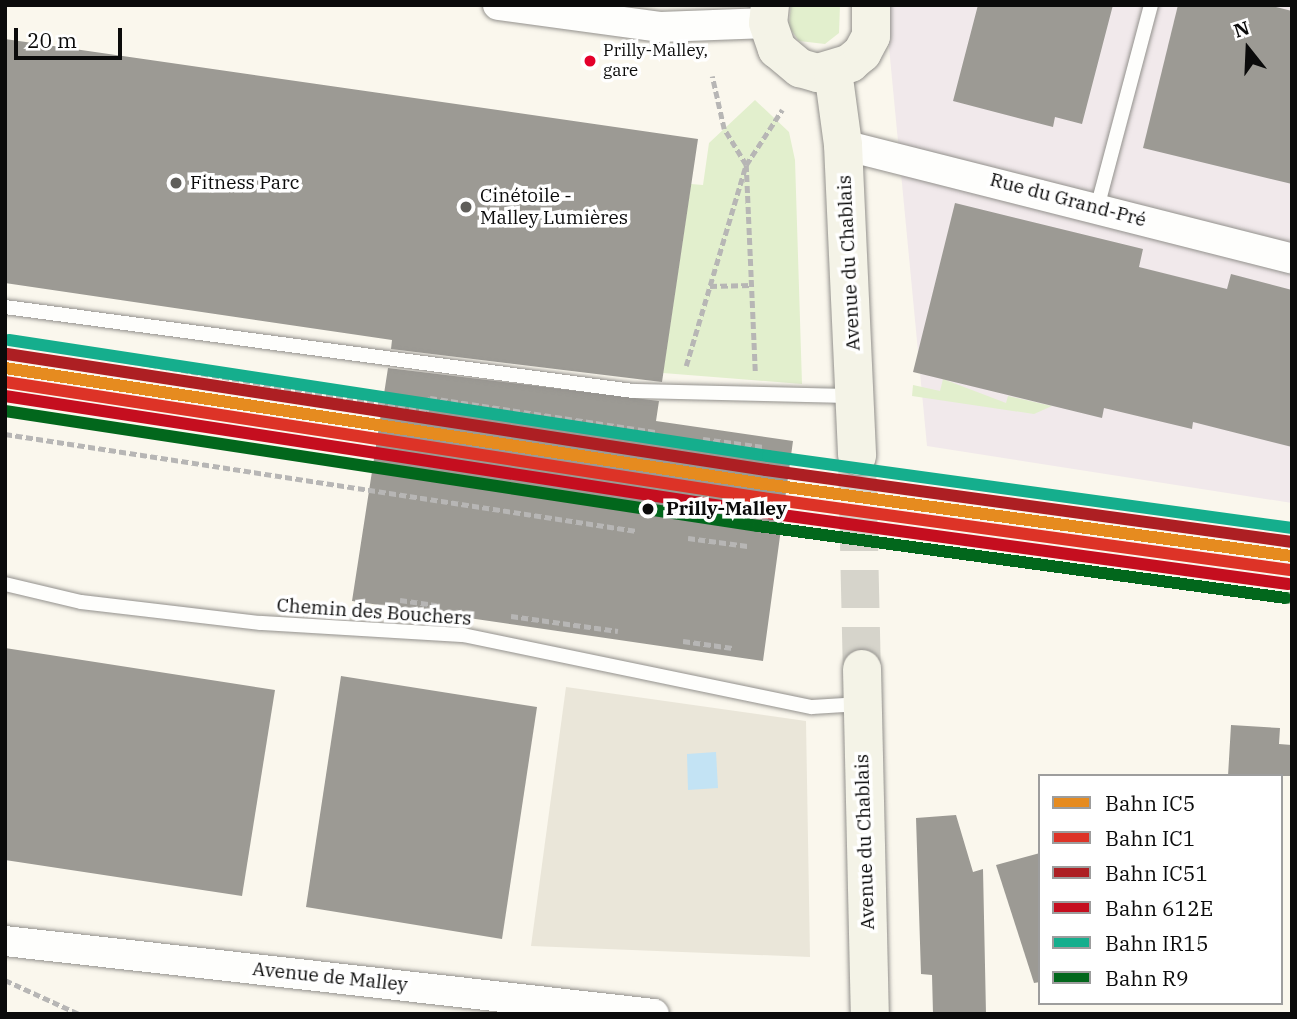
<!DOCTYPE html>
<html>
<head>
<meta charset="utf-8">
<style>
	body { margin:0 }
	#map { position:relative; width:1297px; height:1019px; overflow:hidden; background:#faf7ed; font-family:"IBM Plex Serif",serif }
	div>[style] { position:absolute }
	.industrial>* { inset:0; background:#f1e9eb }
	.green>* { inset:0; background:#e2efcd }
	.plaza>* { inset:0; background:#eae6d9 }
	.water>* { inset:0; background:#c3e3f4 }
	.building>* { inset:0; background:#9c9a94 }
	.secondary-tunnel>* { height:38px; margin-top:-19px; transform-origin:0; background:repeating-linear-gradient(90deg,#d6d4cb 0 38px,transparent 0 57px) }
	.path>* { height:4.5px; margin-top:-2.25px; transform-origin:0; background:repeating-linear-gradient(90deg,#b7b6b5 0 7px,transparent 0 10.5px) }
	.roads { filter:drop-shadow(0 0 2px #93918d) drop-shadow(0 0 2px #93918d) }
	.lane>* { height:14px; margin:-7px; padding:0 7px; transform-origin:7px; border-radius:7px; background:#fefefc }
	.street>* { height:30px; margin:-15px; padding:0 15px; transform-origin:15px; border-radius:15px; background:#fefefc }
	.secondary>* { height:38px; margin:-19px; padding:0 19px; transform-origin:19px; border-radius:19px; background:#f4f3e7 }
	.rail-1>* { height:12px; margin:-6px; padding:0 6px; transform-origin:6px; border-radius:6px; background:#e68b1f }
	.rail-2>* { height:12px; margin:-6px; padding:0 6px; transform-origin:6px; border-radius:6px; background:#dd3327 }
	.rail-3>* { height:12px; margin:-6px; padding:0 6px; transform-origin:6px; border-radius:6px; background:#ad1f23 }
	.rail-4>* { height:12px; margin:-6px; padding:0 6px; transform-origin:6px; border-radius:6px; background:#c50e1f }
	.rail-5>* { height:12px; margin:-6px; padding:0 6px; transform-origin:6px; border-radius:6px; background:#15ae8d }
	.rail-6>* { height:12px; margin:-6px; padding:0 6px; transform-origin:6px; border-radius:6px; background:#02671c }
	.dots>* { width:19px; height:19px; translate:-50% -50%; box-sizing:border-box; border:4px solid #fff; border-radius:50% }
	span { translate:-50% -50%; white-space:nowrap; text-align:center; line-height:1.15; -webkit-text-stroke:7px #fff; paint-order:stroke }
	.bus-label { font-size:17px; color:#0b0b0b }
	.left { translate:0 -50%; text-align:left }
	.poi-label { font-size:19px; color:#0b0b0b }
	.street-label { font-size:19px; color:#0b0b0b }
	.stop-label { font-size:19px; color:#0b0b0b; font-weight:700 }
	.frame { position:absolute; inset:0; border:7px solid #0b0b0b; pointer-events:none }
	.legend { position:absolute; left:1038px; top:774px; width:245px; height:231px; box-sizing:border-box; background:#fff; border:2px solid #9d9d9d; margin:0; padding:9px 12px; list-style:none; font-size:21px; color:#0b0b0b }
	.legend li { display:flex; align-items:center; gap:14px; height:35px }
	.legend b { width:35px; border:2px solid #9d9d9d }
	.north { position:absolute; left:1213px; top:14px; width:70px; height:70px; -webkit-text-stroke:5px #fff; paint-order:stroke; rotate:342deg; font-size:19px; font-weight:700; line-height:28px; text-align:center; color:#0b0b0b }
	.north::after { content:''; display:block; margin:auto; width:24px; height:32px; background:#0b0b0b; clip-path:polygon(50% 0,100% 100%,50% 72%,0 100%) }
	.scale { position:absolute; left:14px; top:28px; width:108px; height:32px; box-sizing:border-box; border:4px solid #0b0b0b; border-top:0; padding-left:9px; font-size:21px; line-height:24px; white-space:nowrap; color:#0b0b0b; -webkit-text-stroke:5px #fff; paint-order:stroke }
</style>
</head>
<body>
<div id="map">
	<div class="industrial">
		<div style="clip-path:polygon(885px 5px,1292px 5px,1292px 503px,927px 446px)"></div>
	</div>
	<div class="green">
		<div style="clip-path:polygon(791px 5px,840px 5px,839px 33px,825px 44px,799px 41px,789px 27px)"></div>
		<div style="clip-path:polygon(755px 100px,789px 132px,795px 160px,802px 384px,663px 373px,691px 184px,703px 185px,709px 143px)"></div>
		<div style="clip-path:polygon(943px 379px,1006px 403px,1008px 396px,1052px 406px,1034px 414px,912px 396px,913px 385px,940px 391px)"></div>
	</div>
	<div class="plaza">
		<div style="clip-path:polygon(566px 687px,806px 721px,810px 957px,531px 946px)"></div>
	</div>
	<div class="water">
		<div style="clip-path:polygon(716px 752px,718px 788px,688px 790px,687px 754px)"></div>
	</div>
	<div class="building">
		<div style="clip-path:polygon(978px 5px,1113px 5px,1082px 124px,1055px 117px,1053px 127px,953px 101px)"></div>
		<div style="clip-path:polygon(1178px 5px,1268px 5px,1292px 11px,1292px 184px,1143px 148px)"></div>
		<div style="clip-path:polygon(5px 39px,698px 139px,662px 382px,391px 349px,392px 340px,5px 283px)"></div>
		<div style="clip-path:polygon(955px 203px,1143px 249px,1139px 267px,1227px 289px,1231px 274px,1292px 290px,1292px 447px,1193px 422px,1192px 429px,1104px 408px,1102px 418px,913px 372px)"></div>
		<div style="clip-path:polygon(388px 368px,659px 401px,656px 421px,793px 441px,763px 661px,352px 601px)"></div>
		<div style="clip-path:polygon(5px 648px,275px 690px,242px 896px,5px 860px)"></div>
		<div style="clip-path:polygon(341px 676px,537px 707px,502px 939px,306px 907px)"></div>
		<div style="clip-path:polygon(1231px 725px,1280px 728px,1279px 744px,1292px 745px,1292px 776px,1228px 776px)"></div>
		<div style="clip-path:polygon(956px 815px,973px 872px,983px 869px,986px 1014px,933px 1014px,932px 975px,921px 974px,916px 818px)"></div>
		<div style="clip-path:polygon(1040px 853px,1040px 982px,1034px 983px,996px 865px)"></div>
	</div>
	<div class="secondary-tunnel">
		<div style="left:857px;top:456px;width:213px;rotate:88.7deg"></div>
	</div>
	<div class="path">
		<div style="left:710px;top:286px;width:41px;rotate:-1.4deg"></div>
		<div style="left:5px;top:340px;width:427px;rotate:9.6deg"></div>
		<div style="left:426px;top:411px;width:14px;rotate:-73deg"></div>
		<div style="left:430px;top:398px;width:229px;rotate:8.6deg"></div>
		<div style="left:686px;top:366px;width:210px;rotate:-73.4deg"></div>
		<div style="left:746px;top:165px;width:42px;rotate:-121.4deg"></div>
		<div style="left:724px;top:129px;width:54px;rotate:-102.8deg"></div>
		<div style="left:755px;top:371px;width:206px;rotate:-92.5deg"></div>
		<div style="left:746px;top:165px;width:66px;rotate:-56.8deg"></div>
		<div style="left:5px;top:434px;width:639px;rotate:8.73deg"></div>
		<div style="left:703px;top:439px;width:61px;rotate:7.6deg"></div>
		<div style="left:688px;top:538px;width:60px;rotate:7.7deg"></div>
		<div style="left:400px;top:600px;width:37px;rotate:8deg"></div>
		<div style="left:511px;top:616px;width:108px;rotate:8deg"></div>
		<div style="left:683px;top:641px;width:50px;rotate:8deg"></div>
		<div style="left:5px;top:980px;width:81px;rotate:24.7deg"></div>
	</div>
	<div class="roads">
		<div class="lane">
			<div style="left:1097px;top:208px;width:210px;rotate:-75.1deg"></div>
			<div style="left:5px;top:307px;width:634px;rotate:7.62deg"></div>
			<div style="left:633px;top:391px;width:219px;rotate:1.3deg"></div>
			<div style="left:5px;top:584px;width:78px;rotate:13.3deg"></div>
			<div style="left:81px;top:602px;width:181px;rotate:6.7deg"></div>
			<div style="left:261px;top:623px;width:202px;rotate:3.4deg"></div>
			<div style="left:463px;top:635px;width:356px;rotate:11.7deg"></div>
			<div style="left:812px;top:707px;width:49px;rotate:-3.5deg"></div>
		</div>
		<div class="street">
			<div style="left:498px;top:5px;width:163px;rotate:7.7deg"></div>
			<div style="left:660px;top:27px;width:108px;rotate:-2.1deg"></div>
			<div style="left:843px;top:145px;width:463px;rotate:14.2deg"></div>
			<div style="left:5px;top:941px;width:653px;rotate:6.42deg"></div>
		</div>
		<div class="secondary">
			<div style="left:770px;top:5px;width:18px;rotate:96deg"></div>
			<div style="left:768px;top:23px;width:28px;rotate:71deg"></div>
			<div style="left:777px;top:49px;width:30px;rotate:40deg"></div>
			<div style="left:800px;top:68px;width:19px;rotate:16deg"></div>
			<div style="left:818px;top:73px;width:34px;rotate:-17deg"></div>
			<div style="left:850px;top:63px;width:16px;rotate:-40deg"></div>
			<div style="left:862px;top:53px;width:19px;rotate:-62deg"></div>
			<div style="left:871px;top:36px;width:31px;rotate:-90deg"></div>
			<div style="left:833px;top:71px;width:75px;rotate:82.3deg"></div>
			<div style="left:843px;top:145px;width:311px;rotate:87.4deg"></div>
			<div style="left:862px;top:669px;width:345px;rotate:88.7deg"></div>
		</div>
	</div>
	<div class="rail-1">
		<div style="left:5px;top:368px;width:768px;rotate:8.69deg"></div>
		<div style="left:764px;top:484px;width:533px;rotate:7.77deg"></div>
	</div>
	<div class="rail-2">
		<div style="left:5px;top:382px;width:766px;rotate:8.71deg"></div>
		<div style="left:762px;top:498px;width:533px;rotate:7.77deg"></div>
	</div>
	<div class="rail-3">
		<div style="left:7px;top:354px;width:768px;rotate:8.69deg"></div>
		<div style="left:766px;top:470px;width:531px;rotate:7.79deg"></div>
	</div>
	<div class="rail-4">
		<div style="left:5px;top:396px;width:764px;rotate:8.73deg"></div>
		<div style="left:760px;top:512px;width:533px;rotate:7.77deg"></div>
	</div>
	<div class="rail-5">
		<div style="left:9px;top:340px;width:768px;rotate:8.69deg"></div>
		<div style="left:768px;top:456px;width:529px;rotate:7.82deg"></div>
	</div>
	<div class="rail-6">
		<div style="left:5px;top:411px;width:762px;rotate:8.68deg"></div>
		<div style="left:758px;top:526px;width:533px;rotate:7.77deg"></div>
	</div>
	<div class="dots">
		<div style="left:590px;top:61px;background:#e4002b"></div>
		<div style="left:176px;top:183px;background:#5f5e5a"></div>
		<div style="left:466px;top:207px;background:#5f5e5a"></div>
		<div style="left:648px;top:509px;background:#0b0b0b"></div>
	</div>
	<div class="bus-label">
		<span class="left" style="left:603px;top:61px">Prilly-Malley,<br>gare</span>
	</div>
	<div class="poi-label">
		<span class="left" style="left:190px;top:183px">Fitness Parc</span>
		<span class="left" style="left:480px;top:207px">Cinétoile -<br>Malley Lumières</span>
	</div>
	<div class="street-label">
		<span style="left:1068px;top:200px;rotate:15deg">Rue du Grand-Pré</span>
		<span style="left:849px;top:263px;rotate:-93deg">Avenue du Chablais</span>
		<span style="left:374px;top:612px;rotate:4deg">Chemin des Bouchers</span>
		<span style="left:865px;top:842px;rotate:-92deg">Avenue du Chablais</span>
		<span style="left:330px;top:977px;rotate:6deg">Avenue de Malley</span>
	</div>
	<div class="stop-label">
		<span class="left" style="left:666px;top:509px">Prilly-Malley</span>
	</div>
	<div class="frame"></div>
	<ul class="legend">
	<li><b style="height:9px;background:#e68b1f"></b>Bahn IC5</li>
	<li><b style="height:9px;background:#dd3327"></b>Bahn IC1</li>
	<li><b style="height:9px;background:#ad1f23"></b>Bahn IC51</li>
	<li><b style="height:9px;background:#c50e1f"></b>Bahn 612E</li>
	<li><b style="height:9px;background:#15ae8d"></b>Bahn IR15</li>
	<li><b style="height:9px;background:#02671c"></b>Bahn R9</li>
	</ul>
	<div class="north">N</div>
	<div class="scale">20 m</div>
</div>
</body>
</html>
